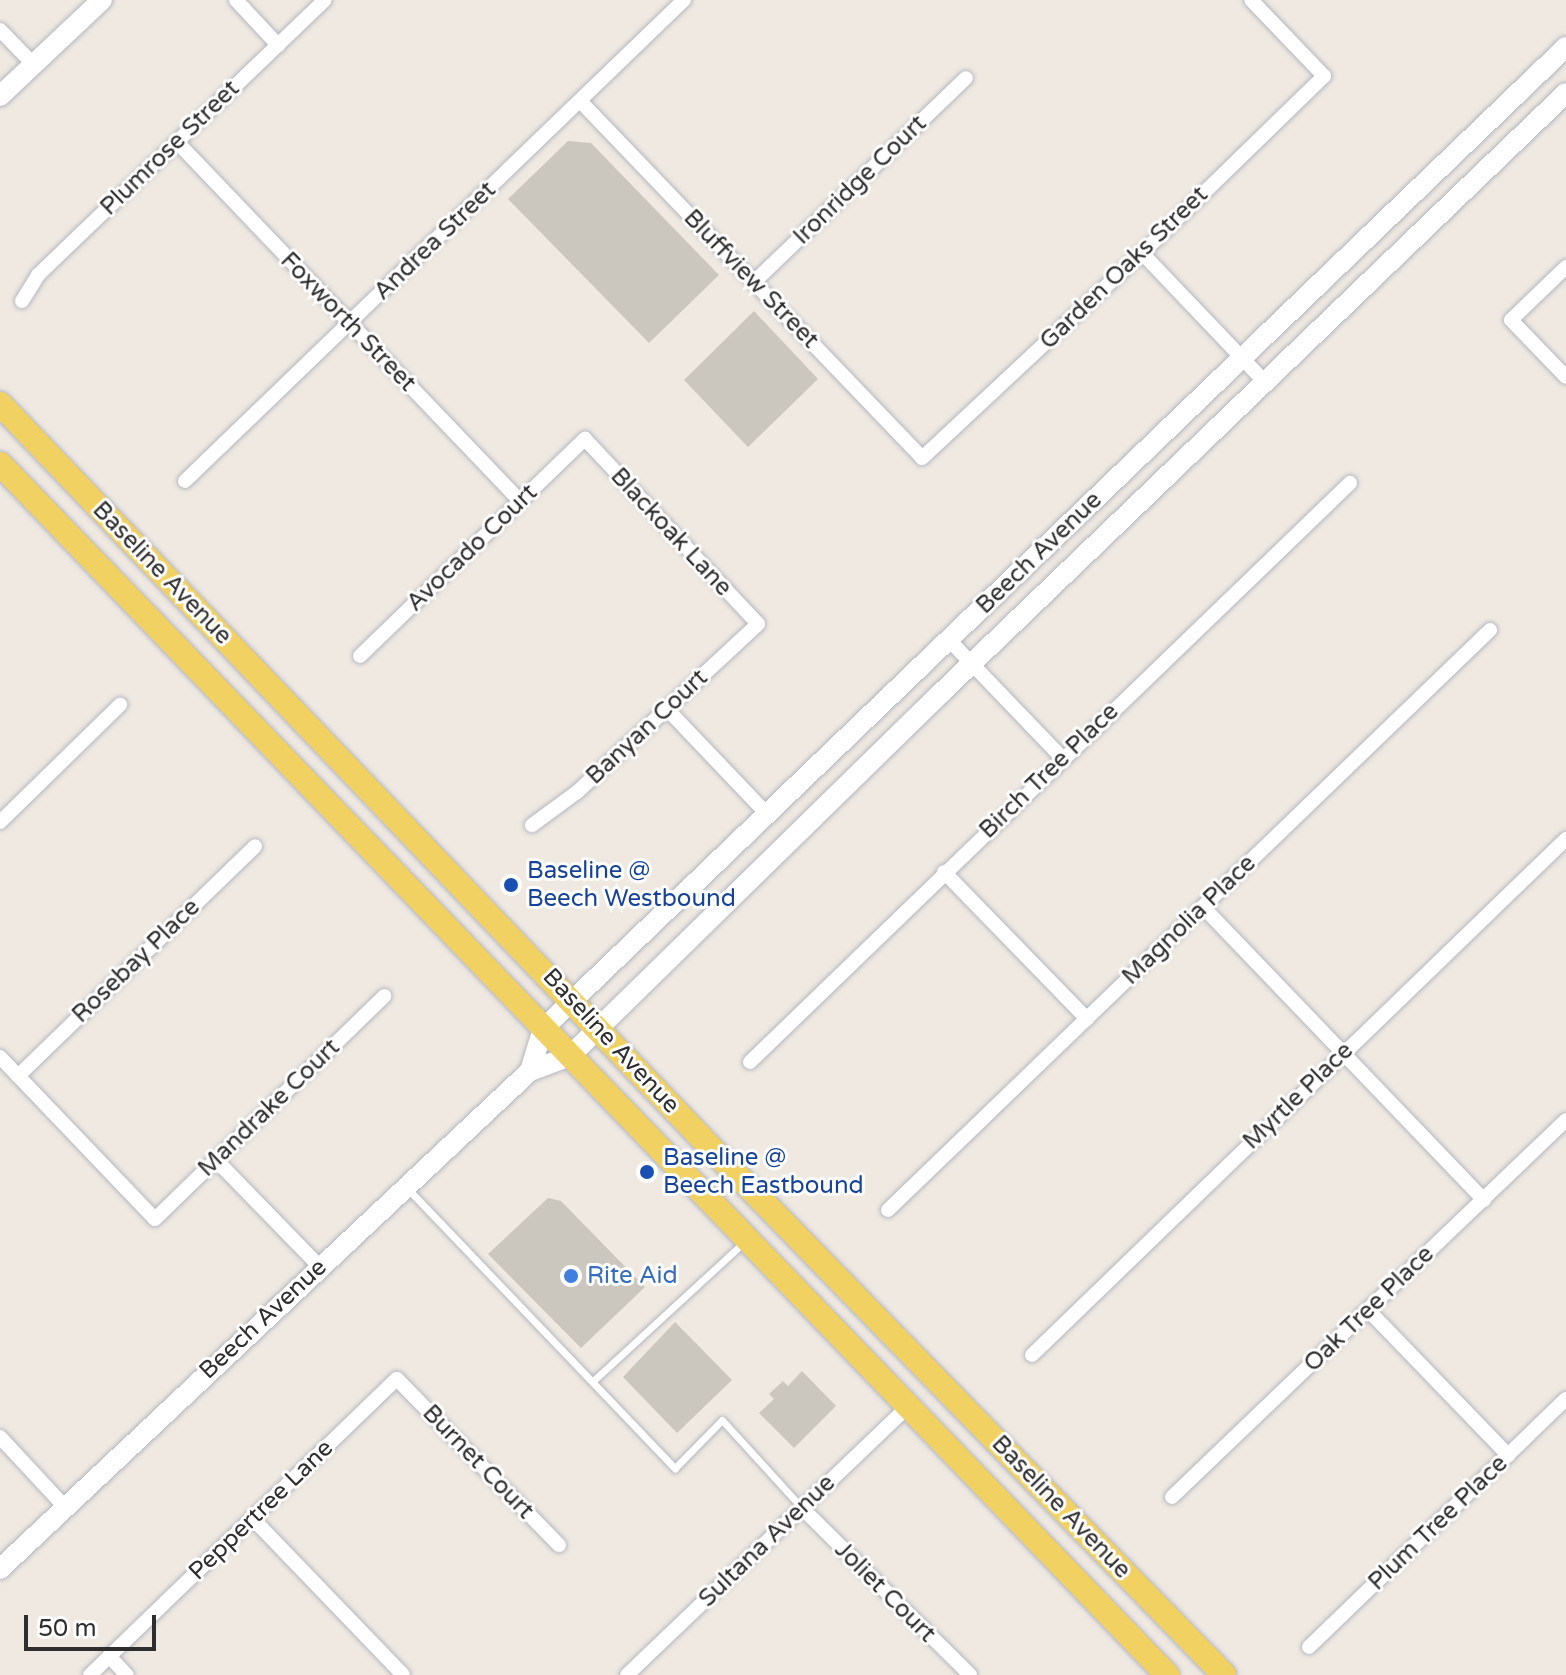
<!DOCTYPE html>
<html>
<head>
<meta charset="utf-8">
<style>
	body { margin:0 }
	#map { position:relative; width:1566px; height:1675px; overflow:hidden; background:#efe9e1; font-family:"Varela Round",sans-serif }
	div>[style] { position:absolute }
	.building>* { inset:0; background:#cbc7bf }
	.roads { filter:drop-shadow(0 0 2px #b4b7c1) drop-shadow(0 0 2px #b4b7c1) }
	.lane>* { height:7px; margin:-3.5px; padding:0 3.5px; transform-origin:3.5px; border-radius:3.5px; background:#fff }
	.street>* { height:14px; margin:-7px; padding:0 7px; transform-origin:7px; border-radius:7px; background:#fff }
	.secondary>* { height:20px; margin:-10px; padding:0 10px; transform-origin:10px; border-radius:10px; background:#fff }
	.primary>* { height:24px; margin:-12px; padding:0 12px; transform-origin:12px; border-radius:12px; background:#f2d163 }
	.dots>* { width:22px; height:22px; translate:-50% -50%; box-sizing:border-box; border:4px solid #fff; border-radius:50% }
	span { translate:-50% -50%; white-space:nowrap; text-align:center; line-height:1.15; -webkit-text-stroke:6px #fff; paint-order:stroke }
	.street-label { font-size:24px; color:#2e2e2e }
	.transit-label { font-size:24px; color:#164399 }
	.left { translate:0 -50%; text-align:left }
	.shop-label { font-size:24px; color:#366cbe }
	.scale { position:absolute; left:24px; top:1615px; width:132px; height:36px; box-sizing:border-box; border:4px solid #2e2e2e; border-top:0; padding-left:10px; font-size:24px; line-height:28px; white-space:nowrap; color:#2e2e2e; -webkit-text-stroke:6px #fff; paint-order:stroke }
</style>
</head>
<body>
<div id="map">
	<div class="building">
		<div style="clip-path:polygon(568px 141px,591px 143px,719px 275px,649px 343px,508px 199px)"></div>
		<div style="clip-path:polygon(754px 311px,818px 379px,748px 447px,684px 380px)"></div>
		<div style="clip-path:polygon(548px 1198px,561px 1201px,645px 1287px,581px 1348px,488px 1254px)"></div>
		<div style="clip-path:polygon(675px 1322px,732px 1380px,677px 1433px,623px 1377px)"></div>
		<div style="clip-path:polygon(802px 1371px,836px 1406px,794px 1448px,759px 1413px,774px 1399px,769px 1394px,783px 1381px,788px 1386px)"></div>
	</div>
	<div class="roads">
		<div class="lane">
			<div style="left:407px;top:1188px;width:388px;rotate:46.3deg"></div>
			<div style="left:675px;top:1468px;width:67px;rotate:-45.6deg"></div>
			<div style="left:722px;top:1420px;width:119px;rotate:47.7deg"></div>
			<div style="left:593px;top:1381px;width:205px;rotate:-42.6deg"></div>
		</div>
		<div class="street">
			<div style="left:236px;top:0;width:62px;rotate:47deg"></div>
			<div style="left:0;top:30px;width:49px;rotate:45.8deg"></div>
			<div style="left:580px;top:101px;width:494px;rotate:46.2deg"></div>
			<div style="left:922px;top:458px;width:301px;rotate:-43deg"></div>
			<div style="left:1142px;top:253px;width:254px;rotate:-44.2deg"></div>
			<div style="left:1324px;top:76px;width:105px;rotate:-133.8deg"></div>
			<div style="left:177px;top:142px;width:497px;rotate:46.3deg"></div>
			<div style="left:1142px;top:253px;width:178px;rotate:46.4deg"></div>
			<div style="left:1566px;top:267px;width:76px;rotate:136.1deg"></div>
			<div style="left:1511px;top:320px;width:79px;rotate:46deg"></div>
			<div style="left:754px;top:282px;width:294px;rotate:-43.9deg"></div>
			<div style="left:22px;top:301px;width:31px;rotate:-58deg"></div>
			<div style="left:38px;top:275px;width:397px;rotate:-43.8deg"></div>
			<div style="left:185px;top:481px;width:693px;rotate:-43.95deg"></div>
			<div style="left:949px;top:640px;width:163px;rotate:46.2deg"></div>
			<div style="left:360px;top:656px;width:313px;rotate:-44deg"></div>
			<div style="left:585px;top:439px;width:253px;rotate:46.9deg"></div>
			<div style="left:758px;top:624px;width:247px;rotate:137.1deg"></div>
			<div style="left:577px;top:792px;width:56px;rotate:143.7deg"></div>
			<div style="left:666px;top:708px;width:148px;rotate:46.4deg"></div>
			<div style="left:0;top:822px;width:168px;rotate:-44.3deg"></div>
			<div style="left:944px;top:872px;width:205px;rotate:45.8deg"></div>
			<div style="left:1203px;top:907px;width:406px;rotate:46.2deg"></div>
			<div style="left:0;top:1057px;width:224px;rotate:46.3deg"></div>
			<div style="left:155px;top:1219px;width:320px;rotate:-44.2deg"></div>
			<div style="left:750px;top:1062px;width:834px;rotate:-43.98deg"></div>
			<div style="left:18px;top:1076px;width:330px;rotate:-44.1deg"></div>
			<div style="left:216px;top:1160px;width:148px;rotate:45.8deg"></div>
			<div style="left:888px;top:1210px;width:836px;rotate:-43.93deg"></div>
			<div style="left:1368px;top:1310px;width:202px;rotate:46deg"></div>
			<div style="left:1032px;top:1355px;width:743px;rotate:-44.02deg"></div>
			<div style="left:0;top:1437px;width:96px;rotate:47.1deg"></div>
			<div style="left:1172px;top:1497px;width:545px;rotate:-43.74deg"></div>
			<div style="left:802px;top:1508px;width:237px;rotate:44.8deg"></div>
			<div style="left:253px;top:1519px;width:216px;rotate:46.1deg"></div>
			<div style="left:1309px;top:1647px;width:357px;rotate:-44deg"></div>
			<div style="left:109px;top:1656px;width:26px;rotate:47deg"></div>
			<div style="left:90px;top:1675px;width:426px;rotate:-44deg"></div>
			<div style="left:397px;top:1379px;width:232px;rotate:45.7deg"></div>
			<div style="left:627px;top:1675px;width:386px;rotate:-43.7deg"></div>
		</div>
		<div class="secondary">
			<div style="left:0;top:96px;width:140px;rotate:-43.3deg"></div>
			<div style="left:530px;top:1071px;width:44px;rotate:-72.8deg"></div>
			<div style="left:543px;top:1029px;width:1418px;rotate:-43.83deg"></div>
			<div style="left:0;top:1569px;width:727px;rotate:-43.22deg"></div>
			<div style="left:530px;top:1071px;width:43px;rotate:-20.6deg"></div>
			<div style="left:570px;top:1056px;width:519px;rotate:-44.38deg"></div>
			<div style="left:941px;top:693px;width:866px;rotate:-43.83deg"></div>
		</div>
		<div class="primary">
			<div style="left:0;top:404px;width:1060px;rotate:46.3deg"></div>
			<div style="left:732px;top:1170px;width:705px;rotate:45.75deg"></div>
			<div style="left:0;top:464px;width:1682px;rotate:46.06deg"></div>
		</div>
	</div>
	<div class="dots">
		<div style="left:511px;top:885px;background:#1a4fb4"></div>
		<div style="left:647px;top:1172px;background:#1a4fb4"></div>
		<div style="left:571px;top:1276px;background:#3f7fe0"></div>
	</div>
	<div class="street-label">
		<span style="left:170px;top:148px;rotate:-44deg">Plumrose Street</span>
		<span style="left:860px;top:180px;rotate:-44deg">Ironridge Court</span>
		<span style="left:435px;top:241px;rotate:-44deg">Andrea Street</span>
		<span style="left:1124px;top:268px;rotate:-44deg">Garden Oaks Street</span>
		<span style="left:751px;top:279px;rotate:46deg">Bluffview Street</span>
		<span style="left:348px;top:322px;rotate:46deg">Foxworth Street</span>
		<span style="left:671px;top:532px;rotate:47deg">Blackoak Lane</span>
		<span style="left:472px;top:548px;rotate:-44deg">Avocado Court</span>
		<span style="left:1039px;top:553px;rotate:-44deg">Beech Avenue</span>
		<span style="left:162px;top:573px;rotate:46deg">Baseline Avenue</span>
		<span style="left:647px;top:727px;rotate:-43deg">Banyan Court</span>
		<span style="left:1049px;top:771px;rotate:-44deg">Birch Tree Place</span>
		<span style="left:1189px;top:920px;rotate:-44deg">Magnolia Place</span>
		<span style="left:136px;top:961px;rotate:-44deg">Rosebay Place</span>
		<span style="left:611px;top:1041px;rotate:47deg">Baseline Avenue</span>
		<span style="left:1298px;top:1096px;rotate:-44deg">Myrtle Place</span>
		<span style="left:269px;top:1108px;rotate:-44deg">Mandrake Court</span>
		<span style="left:1369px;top:1309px;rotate:-44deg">Oak Tree Place</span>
		<span style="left:263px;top:1319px;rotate:-43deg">Beech Avenue</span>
		<span style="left:478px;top:1462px;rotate:46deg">Burnet Court</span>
		<span style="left:1061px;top:1507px;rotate:46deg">Baseline Avenue</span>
		<span style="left:261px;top:1510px;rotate:-44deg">Peppertree Lane</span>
		<span style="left:1438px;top:1523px;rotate:-44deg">Plum Tree Place</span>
		<span style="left:767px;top:1541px;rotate:-44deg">Sultana Avenue</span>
		<span style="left:885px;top:1592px;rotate:45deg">Joliet Court</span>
	</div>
	<div class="transit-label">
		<span class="left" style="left:527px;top:885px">Baseline @<br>Beech Westbound</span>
		<span class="left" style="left:663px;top:1172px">Baseline @<br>Beech Eastbound</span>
	</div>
	<div class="shop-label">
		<span class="left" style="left:587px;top:1276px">Rite Aid</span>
	</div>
	<div class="scale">50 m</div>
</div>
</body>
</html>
